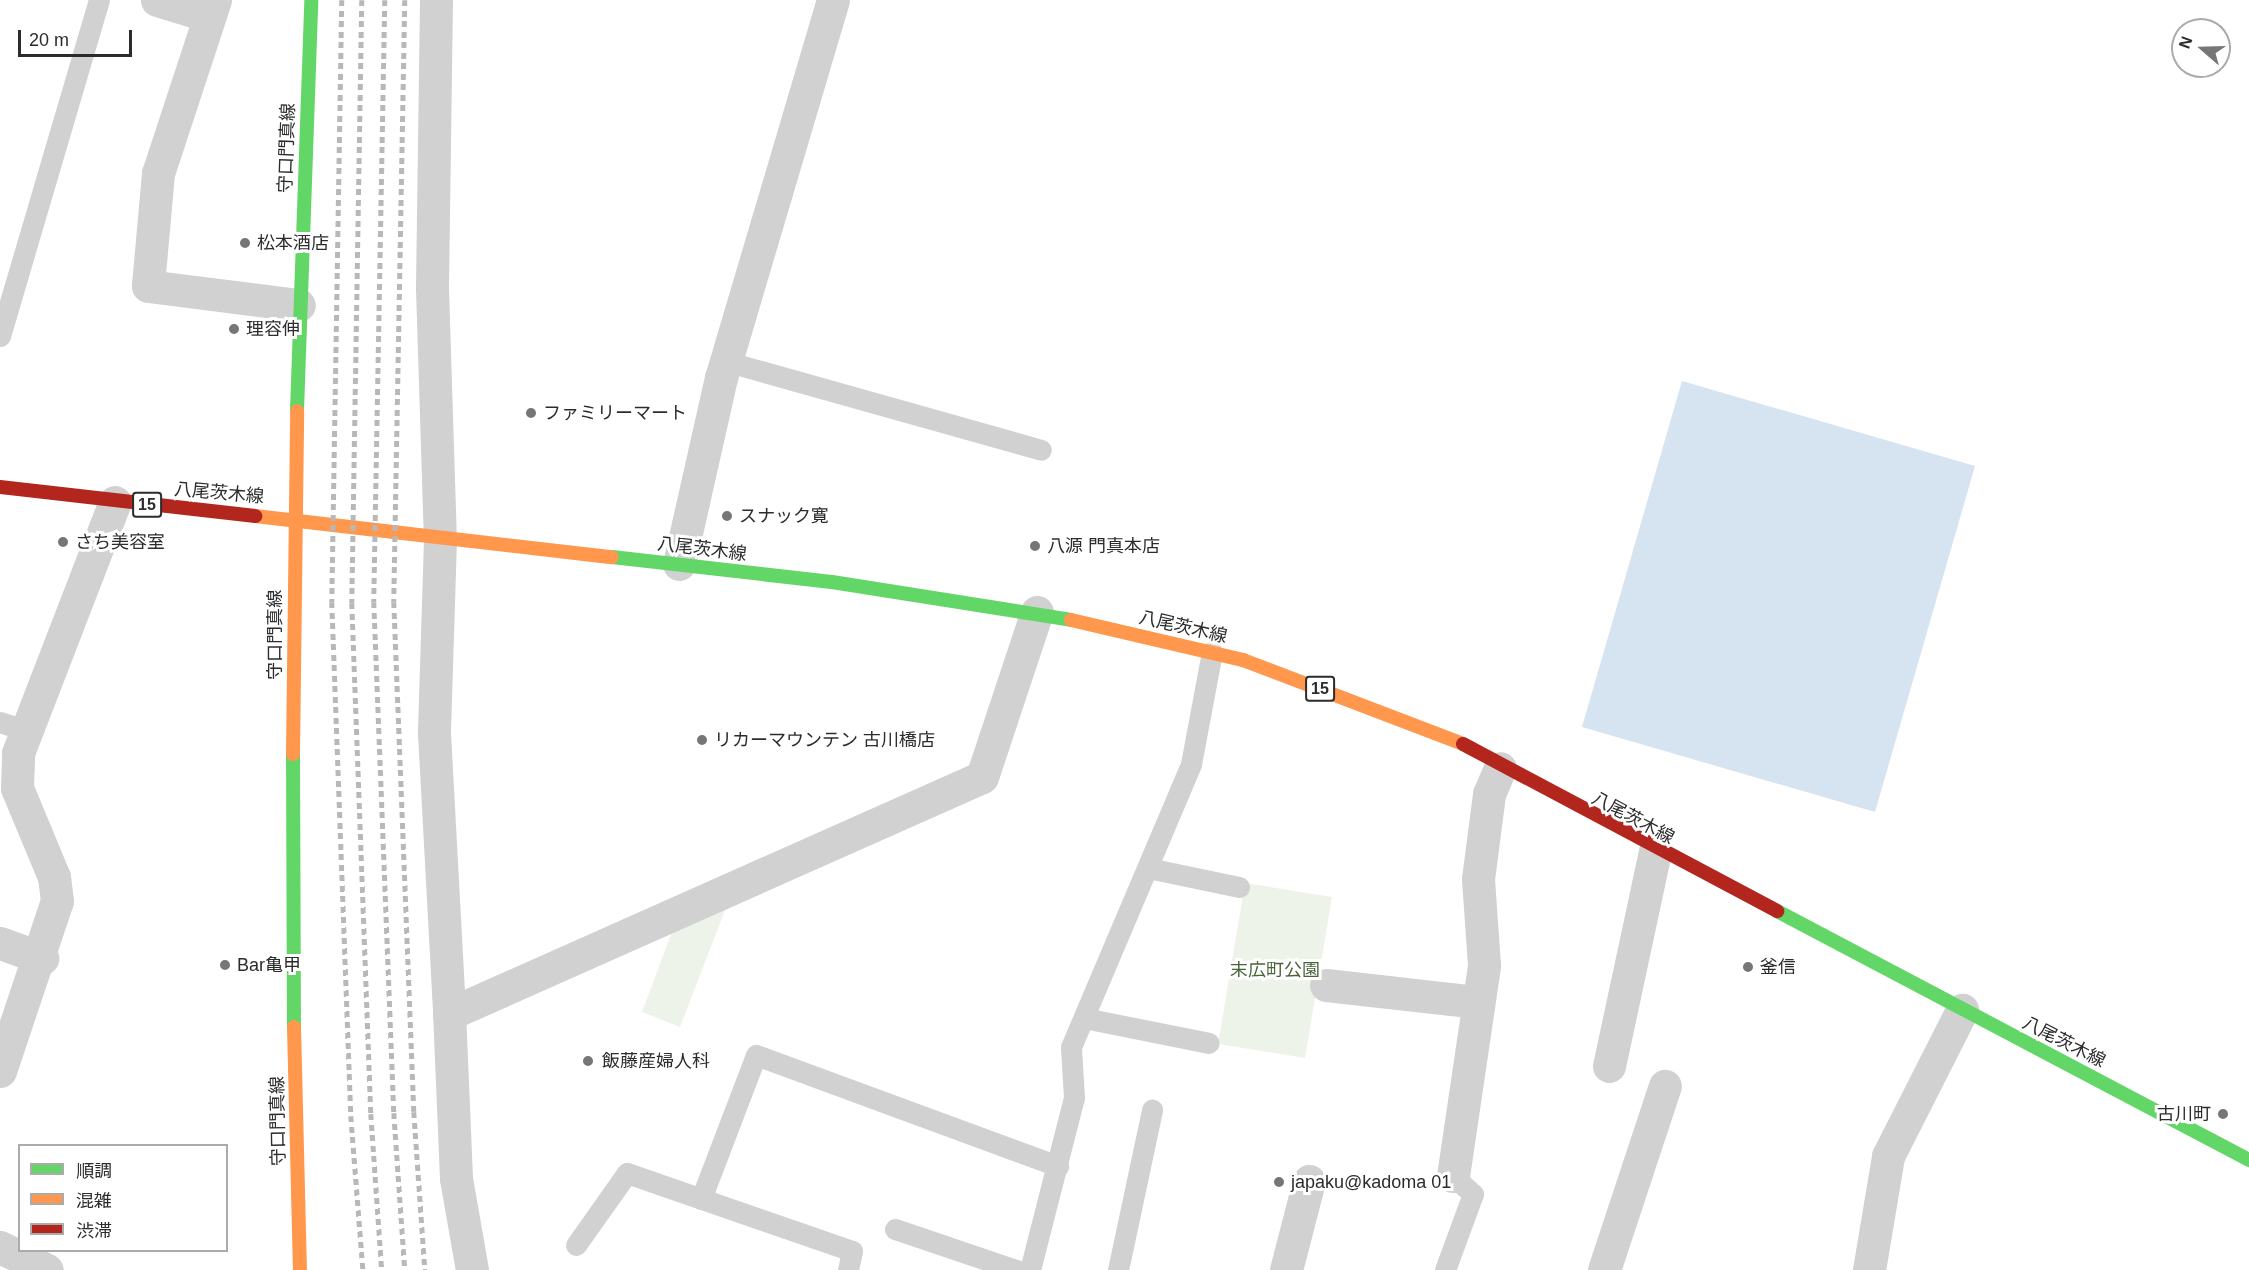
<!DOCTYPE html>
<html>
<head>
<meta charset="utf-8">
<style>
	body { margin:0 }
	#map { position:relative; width:2249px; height:1270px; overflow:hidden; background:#fff; font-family:Arial,"Noto Sans JP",sans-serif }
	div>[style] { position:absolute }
	.green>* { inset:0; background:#eef3ea }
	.water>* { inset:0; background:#d6e3f0 }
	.lane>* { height:21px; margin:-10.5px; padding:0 10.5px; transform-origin:10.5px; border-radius:10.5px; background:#d1d1d1 }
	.street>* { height:33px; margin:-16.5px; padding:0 16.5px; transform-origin:16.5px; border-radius:16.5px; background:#d1d1d1 }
	.fast>* { height:14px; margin:-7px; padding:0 7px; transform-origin:7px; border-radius:7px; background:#63d668 }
	.slow>* { height:14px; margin:-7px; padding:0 7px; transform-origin:7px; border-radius:7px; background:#ff974d }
	.jam>* { height:14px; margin:-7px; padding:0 7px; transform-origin:7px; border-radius:7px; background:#b3261e }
	.rail>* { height:4.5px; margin-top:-2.25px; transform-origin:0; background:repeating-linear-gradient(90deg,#b8b8b8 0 6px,transparent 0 10.5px) }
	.dots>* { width:16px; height:16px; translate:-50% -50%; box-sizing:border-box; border:3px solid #fff; border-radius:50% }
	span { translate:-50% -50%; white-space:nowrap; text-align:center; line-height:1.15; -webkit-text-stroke:6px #fff; paint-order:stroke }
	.shield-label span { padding:2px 4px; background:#fff; border:2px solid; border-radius:4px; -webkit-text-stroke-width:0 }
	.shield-label { font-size:16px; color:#2c2c2c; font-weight:700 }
	.street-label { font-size:18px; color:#2c2c2c }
	.poi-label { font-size:18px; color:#2c2c2c }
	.left { translate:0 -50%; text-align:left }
	.right { translate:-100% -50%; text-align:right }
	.park-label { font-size:18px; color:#4a653b }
	.legend { position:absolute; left:18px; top:1144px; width:210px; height:108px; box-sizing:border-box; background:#fff; border:2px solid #ababab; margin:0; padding:8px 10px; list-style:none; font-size:18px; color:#2c2c2c }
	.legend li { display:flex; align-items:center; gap:12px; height:30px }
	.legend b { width:30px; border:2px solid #ababab }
	.north { position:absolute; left:2171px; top:18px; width:60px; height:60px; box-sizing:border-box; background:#fff; border:2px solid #ababab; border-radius:50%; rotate:290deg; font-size:16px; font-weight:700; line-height:24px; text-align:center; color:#2c2c2c }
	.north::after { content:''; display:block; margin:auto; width:21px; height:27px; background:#767676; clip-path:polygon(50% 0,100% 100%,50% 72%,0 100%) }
	.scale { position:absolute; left:18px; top:30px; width:114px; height:27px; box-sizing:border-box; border:3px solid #2c2c2c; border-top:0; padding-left:8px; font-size:18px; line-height:21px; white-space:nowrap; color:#2c2c2c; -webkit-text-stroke:4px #fff; paint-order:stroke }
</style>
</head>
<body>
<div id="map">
	<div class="green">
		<div style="clip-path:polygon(1245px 883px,1332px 897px,1305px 1058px,1218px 1044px)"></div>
		<div style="clip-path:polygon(729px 900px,680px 1027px,642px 1012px,676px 921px)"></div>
	</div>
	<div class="water">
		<div style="clip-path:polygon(1682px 381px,1975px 466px,1875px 812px,1582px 727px)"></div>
	</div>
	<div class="lane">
		<div style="left:0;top:336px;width:350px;rotate:-73.6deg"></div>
		<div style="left:725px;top:361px;width:328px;rotate:15.7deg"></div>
		<div style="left:0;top:722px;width:28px;rotate:18deg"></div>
		<div style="left:1148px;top:868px;width:93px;rotate:11.8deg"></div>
		<div style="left:1084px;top:1018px;width:127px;rotate:11.3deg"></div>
		<div style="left:701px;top:1199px;width:154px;rotate:-69.1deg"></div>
		<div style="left:756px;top:1055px;width:322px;rotate:20.2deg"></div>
		<div style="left:895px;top:1229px;width:128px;rotate:18.7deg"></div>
		<div style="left:576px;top:1245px;width:88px;rotate:-54.7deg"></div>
		<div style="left:627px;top:1173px;width:238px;rotate:19.1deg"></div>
		<div style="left:852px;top:1251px;width:19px;rotate:102deg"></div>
		<div style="left:1030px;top:1270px;width:178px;rotate:-75.7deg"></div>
		<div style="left:1074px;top:1098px;width:51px;rotate:-93.4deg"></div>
		<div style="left:1071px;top:1047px;width:307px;rotate:-67deg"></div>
		<div style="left:1191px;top:764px;width:114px;rotate:-79.4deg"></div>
		<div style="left:1118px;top:1270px;width:164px;rotate:-78deg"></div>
		<div style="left:1445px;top:1270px;width:81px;rotate:-69.8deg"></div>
		<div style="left:1473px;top:1194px;width:27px;rotate:-138deg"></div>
	</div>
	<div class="street">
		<div style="left:157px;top:0;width:51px;rotate:17deg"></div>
		<div style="left:215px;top:0;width:182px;rotate:108.2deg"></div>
		<div style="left:158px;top:173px;width:113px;rotate:95.1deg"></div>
		<div style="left:148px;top:286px;width:152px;rotate:7.2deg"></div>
		<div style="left:436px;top:0;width:288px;rotate:90.8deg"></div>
		<div style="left:432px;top:288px;width:251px;rotate:88.2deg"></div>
		<div style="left:440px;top:539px;width:194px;rotate:91.8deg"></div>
		<div style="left:434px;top:733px;width:281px;rotate:86.9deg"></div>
		<div style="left:679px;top:564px;width:191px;rotate:-77.3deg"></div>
		<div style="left:721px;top:378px;width:394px;rotate:-73.5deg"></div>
		<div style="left:0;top:943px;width:45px;rotate:19.7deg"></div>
		<div style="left:1326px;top:985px;width:153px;rotate:6.4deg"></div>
		<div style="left:1609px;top:1066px;width:220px;rotate:-77.9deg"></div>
		<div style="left:0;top:1071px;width:179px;rotate:-71.5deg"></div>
		<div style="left:57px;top:901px;width:24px;rotate:-97deg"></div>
		<div style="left:54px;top:877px;width:96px;rotate:-112.6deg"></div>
		<div style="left:17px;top:788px;width:35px;rotate:-88deg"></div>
		<div style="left:18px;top:753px;width:269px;rotate:-68.9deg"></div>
		<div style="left:1453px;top:1176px;width:213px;rotate:-81.6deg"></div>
		<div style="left:1484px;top:965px;width:86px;rotate:-94deg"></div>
		<div style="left:1478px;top:879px;width:86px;rotate:-82.6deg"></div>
		<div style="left:1489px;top:794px;width:28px;rotate:-67deg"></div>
		<div style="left:0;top:1247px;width:52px;rotate:26.1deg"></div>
		<div style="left:472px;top:1270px;width:93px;rotate:-99.9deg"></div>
		<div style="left:456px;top:1178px;width:164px;rotate:-92.4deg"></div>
		<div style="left:449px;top:1014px;width:583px;rotate:-23.97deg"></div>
		<div style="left:982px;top:777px;width:174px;rotate:-71.6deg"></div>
		<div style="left:1286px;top:1270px;width:92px;rotate:-75.5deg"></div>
		<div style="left:1604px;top:1270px;width:194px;rotate:-71.7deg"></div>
		<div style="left:1869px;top:1270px;width:116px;rotate:-80.5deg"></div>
		<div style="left:1888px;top:1156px;width:164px;rotate:-63.1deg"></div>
	</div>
	<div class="fast">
		<div style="left:297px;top:411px;width:411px;rotate:-88deg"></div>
		<div style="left:612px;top:557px;width:221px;rotate:6.5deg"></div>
		<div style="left:832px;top:582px;width:242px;rotate:9deg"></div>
		<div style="left:293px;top:754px;width:273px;rotate:89.8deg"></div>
		<div style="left:1777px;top:911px;width:534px;rotate:27.81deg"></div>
	</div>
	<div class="slow">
		<div style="left:255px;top:516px;width:359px;rotate:6.6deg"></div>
		<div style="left:1071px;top:620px;width:177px;rotate:13.1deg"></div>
		<div style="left:1243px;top:660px;width:235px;rotate:20.9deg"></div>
		<div style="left:293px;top:754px;width:343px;rotate:-89.3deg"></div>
		<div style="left:294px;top:1027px;width:243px;rotate:88.6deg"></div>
	</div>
	<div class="jam">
		<div style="left:0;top:487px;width:257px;rotate:6.5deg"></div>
		<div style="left:1463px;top:744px;width:356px;rotate:28deg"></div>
	</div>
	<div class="rail">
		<div style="left:342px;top:0;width:602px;rotate:90.95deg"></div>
		<div style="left:332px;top:602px;width:514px;rotate:87.88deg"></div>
		<div style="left:351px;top:1116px;width:154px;rotate:85.5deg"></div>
		<div style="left:362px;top:0;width:603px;rotate:90.95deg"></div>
		<div style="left:352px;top:603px;width:511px;rotate:87.87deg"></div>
		<div style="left:371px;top:1114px;width:156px;rotate:86deg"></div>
		<div style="left:385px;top:0;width:602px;rotate:91.05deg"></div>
		<div style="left:374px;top:602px;width:511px;rotate:87.76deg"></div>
		<div style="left:394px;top:1113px;width:157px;rotate:86deg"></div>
		<div style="left:405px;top:0;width:602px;rotate:91.05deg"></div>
		<div style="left:394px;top:602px;width:510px;rotate:87.75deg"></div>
		<div style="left:414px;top:1112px;width:158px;rotate:86deg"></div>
	</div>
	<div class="dots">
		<div style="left:245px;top:243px;background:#767676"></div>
		<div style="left:234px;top:329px;background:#767676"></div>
		<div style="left:531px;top:413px;background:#767676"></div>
		<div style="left:727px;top:516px;background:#767676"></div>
		<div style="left:63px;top:542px;background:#767676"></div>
		<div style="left:1035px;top:546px;background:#767676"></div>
		<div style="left:702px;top:740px;background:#767676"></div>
		<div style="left:225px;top:965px;background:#767676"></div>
		<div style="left:1748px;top:967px;background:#767676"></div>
		<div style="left:588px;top:1061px;background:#767676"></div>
		<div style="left:2223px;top:1114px;background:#767676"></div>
		<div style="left:1279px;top:1182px;background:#767676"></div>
	</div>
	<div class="shield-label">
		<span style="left:147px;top:505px">15</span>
		<span style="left:1320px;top:689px">15</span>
	</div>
	<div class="street-label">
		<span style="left:287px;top:148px;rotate:-88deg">守口門真線</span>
		<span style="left:219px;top:493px;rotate:5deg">八尾茨木線</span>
		<span style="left:702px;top:549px;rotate:7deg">八尾茨木線</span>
		<span style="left:1183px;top:627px;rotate:13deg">八尾茨木線</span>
		<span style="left:275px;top:635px;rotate:-90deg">守口門真線</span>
		<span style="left:1633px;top:818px;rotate:28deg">八尾茨木線</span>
		<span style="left:2064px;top:1042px;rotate:27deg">八尾茨木線</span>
		<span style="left:278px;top:1121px;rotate:-91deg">守口門真線</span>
	</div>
	<div class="poi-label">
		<span class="left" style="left:257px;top:243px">松本酒店</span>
		<span class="left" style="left:246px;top:329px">理容伸</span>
		<span class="left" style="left:543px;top:413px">ファミリーマート</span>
		<span class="left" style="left:739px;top:516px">スナック寛</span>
		<span class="left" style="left:75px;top:542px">さち美容室</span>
		<span class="left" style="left:1047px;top:546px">八源 門真本店</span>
		<span class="left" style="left:714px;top:740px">リカーマウンテン 古川橋店</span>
		<span class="left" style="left:237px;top:965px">Bar亀甲</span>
		<span class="left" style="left:1760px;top:967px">釜信</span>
		<span class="left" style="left:602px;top:1061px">飯藤産婦人科</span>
		<span class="right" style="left:2211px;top:1114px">古川町</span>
		<span class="left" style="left:1291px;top:1182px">japaku@kadoma 01</span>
	</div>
	<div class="park-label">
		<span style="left:1275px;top:970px">末広町公園</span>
	</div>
	<ul class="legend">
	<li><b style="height:8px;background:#63d668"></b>順調</li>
	<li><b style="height:8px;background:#ff974d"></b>混雑</li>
	<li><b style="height:8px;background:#b3261e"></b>渋滞</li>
	</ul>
	<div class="north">N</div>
	<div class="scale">20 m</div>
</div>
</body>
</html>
